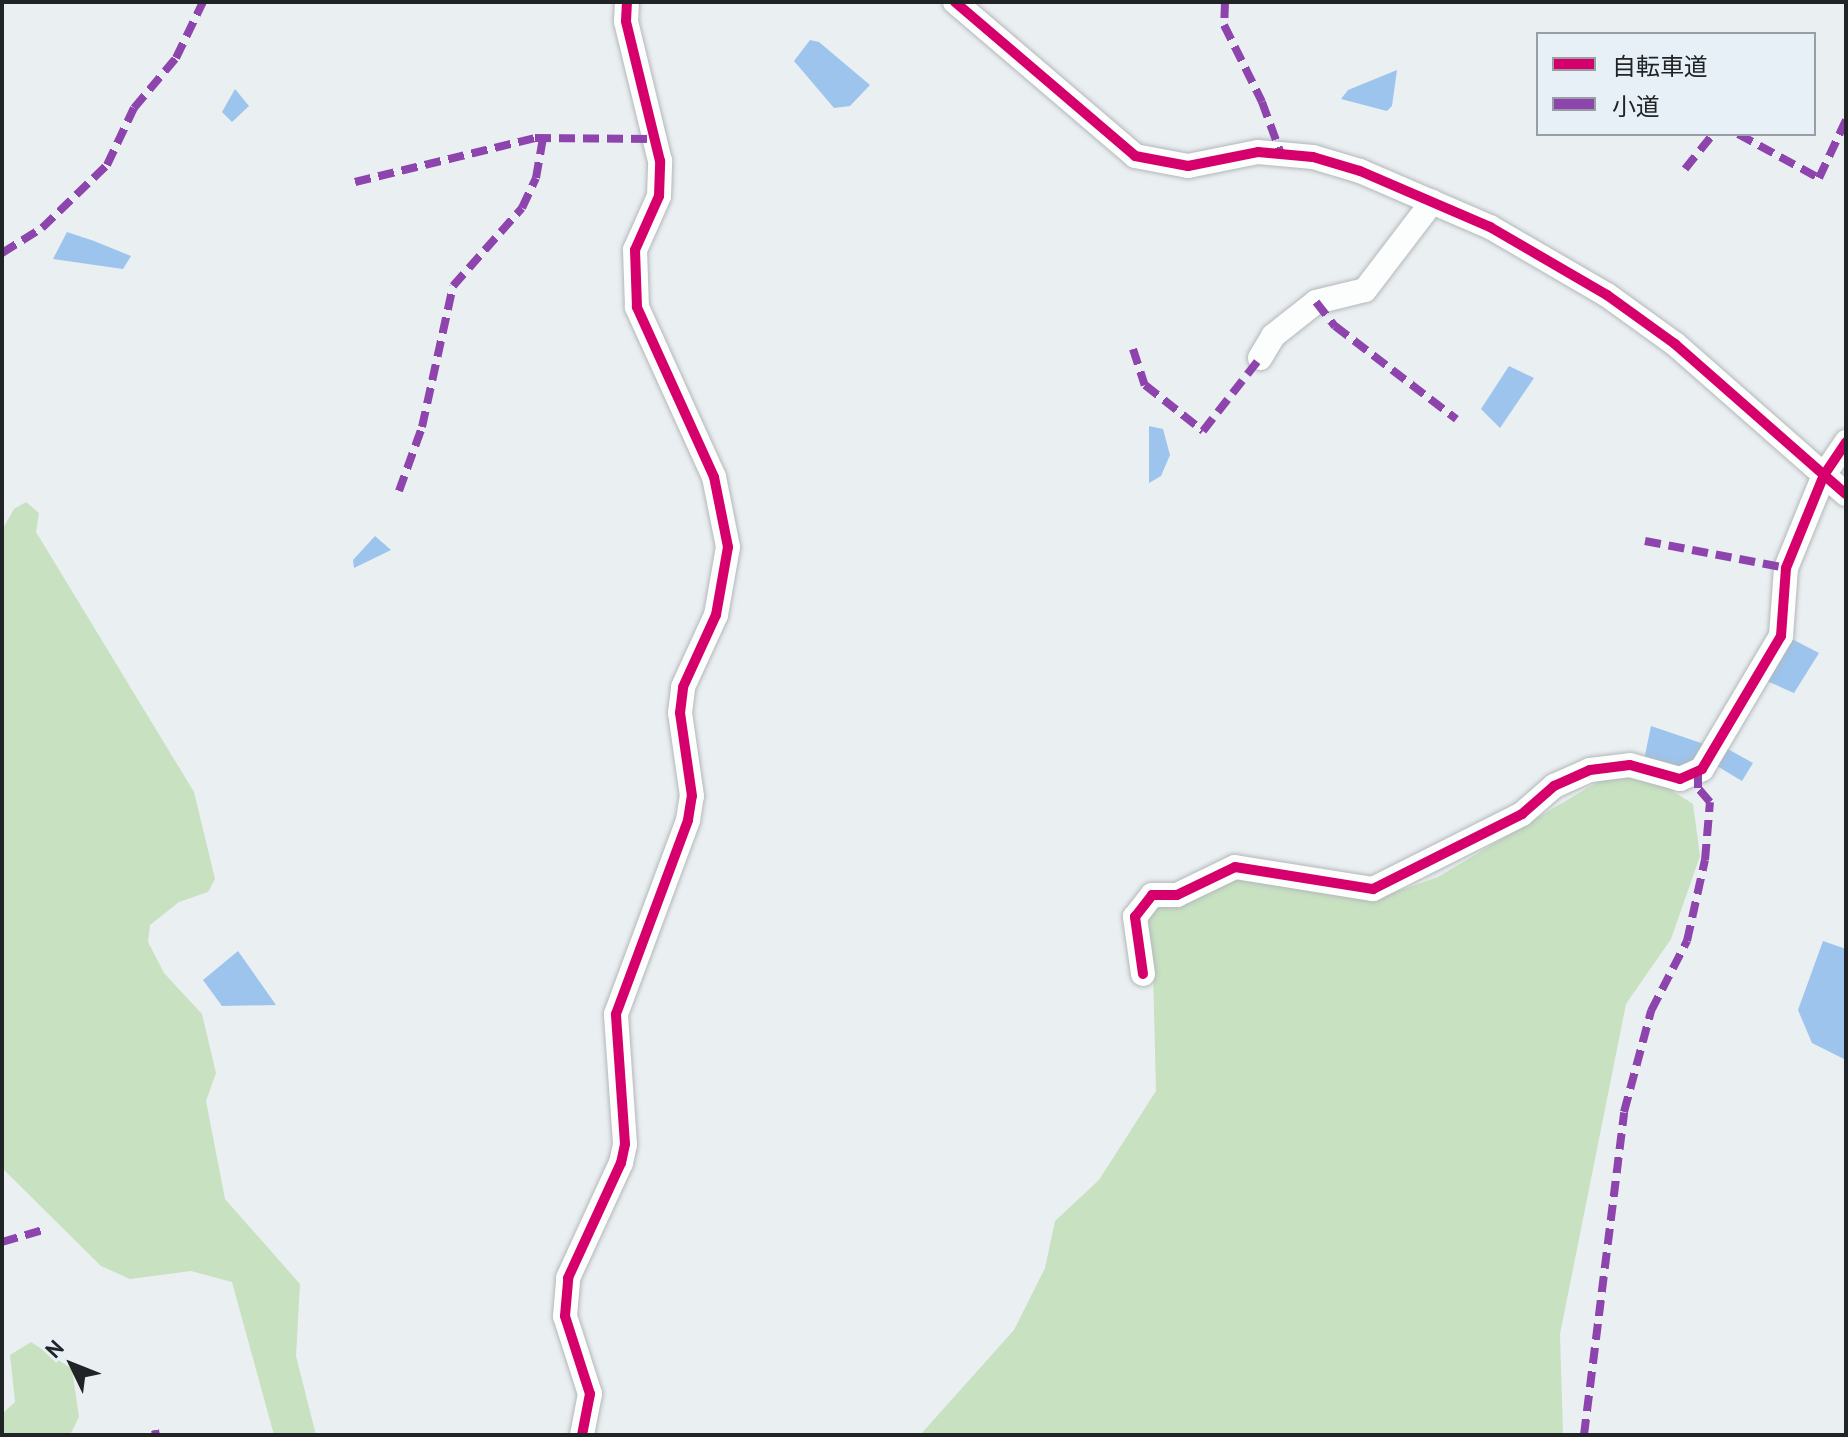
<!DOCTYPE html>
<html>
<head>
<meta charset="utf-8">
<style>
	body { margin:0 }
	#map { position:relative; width:1848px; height:1437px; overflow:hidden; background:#eaeff2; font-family:"PT Sans","Noto Sans JP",sans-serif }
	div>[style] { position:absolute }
	.green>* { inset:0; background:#c7e1c1 }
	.water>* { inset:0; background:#9dc4ec }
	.roads { filter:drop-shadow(0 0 2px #b4b7b9) drop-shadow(0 0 2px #b4b7b9) }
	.minor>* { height:24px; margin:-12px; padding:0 12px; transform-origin:12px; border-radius:12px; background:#fcfdfd }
	.quiet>* { height:8px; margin-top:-4px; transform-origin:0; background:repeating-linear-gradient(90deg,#8e44ad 0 16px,transparent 0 24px) }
	.cycleway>* { height:10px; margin:-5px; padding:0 5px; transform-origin:5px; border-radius:5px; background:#d6006c }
	span { translate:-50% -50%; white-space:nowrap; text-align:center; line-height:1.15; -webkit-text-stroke:8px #e7f0f6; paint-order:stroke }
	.frame { position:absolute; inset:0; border:4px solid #212427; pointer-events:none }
	.legend { position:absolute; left:1536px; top:32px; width:280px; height:104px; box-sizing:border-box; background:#e7f0f6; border:2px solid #989ea3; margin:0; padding:10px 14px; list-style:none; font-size:24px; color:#212427 }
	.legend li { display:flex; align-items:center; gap:16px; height:40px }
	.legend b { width:40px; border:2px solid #989ea3 }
	.north { position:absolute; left:32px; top:1325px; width:80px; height:80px; -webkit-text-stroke:6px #e7f0f6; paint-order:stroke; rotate:313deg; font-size:22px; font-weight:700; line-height:32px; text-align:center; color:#212427 }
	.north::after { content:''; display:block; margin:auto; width:28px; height:36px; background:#212427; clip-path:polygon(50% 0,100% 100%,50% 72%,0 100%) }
</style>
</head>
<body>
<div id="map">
	<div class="green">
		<div style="clip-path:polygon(26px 502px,39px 513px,36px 532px,194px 792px,215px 879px,208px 892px,179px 902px,150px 925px,148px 942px,164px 973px,202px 1014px,216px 1073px,206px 1101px,225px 1199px,300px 1284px,296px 1356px,316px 1435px,274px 1435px,232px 1282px,191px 1271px,130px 1279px,101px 1266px,2px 1168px,2px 530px,14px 509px)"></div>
		<div style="clip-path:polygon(1611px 774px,1668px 788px,1693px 804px,1700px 856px,1671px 939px,1626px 1004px,1560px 1334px,1563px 1435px,920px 1435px,1014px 1330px,1045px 1268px,1055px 1221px,1099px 1180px,1156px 1091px,1153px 969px,1146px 944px,1150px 909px,1237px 872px,1373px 900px,1438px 877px)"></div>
		<div style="clip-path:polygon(31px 1342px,72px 1369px,79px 1417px,70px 1435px,2px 1435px,2px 1414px,15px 1402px,10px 1355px)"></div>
	</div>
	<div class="water">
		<div style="clip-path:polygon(810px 40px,819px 42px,870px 85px,850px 106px,834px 108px,794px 61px)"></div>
		<div style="clip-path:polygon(1397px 70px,1392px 106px,1387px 111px,1341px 99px,1348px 90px)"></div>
		<div style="clip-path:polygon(235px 89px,249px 106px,232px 122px,222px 112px)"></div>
		<div style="clip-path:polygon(67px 232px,94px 241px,131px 256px,123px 269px,53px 259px)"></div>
		<div style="clip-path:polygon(1509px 366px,1534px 378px,1500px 428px,1481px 409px)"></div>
		<div style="clip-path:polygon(1149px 426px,1163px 429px,1170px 455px,1161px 476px,1149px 483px)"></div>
		<div style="clip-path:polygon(375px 536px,391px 550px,354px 568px,353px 560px)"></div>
		<div style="clip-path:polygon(1792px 639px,1819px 653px,1794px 693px,1767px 681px)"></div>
		<div style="clip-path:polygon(1651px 726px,1704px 744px,1698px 763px,1678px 768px,1644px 760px)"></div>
		<div style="clip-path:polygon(1726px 748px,1753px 763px,1742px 781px,1717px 766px)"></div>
		<div style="clip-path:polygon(1823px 941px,1846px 949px,1846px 1060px,1812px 1043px,1798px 1010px)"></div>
		<div style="clip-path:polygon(238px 951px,276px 1005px,222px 1006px,203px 980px)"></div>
	</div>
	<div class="roads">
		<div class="minor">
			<div style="left:955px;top:2px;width:237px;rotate:40.5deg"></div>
			<div style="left:1135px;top:156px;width:54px;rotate:10.7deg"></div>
			<div style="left:1188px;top:166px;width:71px;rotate:-11.3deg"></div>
			<div style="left:1258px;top:152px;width:55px;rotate:5.2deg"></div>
			<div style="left:1313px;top:157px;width:49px;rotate:16.6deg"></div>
			<div style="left:1360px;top:171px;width:142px;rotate:23.3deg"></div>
			<div style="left:1490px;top:227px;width:135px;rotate:30.2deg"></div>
			<div style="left:1607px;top:295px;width:84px;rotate:35.8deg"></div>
			<div style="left:1675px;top:344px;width:227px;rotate:41.3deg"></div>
			<div style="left:1260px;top:358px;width:26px;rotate:-59deg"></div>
			<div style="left:1273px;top:336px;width:55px;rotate:-38.3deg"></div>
			<div style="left:1316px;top:302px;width:50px;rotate:-13.8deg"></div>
			<div style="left:1365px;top:290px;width:111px;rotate:-52.7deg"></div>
			<div style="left:1143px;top:974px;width:58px;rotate:-98deg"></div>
			<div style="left:1135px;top:917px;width:28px;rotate:-52deg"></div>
			<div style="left:1152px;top:895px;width:25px"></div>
			<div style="left:1177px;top:895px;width:64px;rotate:-25.8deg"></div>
			<div style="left:1235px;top:867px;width:140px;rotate:9.1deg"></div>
			<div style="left:1373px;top:889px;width:167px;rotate:-26.7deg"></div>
			<div style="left:1522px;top:814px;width:43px;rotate:-41.2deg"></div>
			<div style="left:1554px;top:786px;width:39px;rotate:-24deg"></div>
			<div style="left:1590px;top:770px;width:40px;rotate:-7.1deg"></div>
			<div style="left:1630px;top:765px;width:52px;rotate:15.6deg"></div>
			<div style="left:1680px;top:779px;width:24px;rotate:-24deg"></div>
			<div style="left:1702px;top:769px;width:155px;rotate:-59.3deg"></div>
			<div style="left:1781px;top:636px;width:68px;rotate:-85.8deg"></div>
			<div style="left:1786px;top:568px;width:100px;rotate:-67.8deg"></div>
			<div style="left:1824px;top:475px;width:40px;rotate:-56deg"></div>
			<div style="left:582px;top:1435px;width:42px;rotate:-79deg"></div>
			<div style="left:590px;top:1394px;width:82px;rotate:-107.8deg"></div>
			<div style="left:565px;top:1316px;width:38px;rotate:-85deg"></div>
			<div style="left:568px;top:1278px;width:127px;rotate:-65.3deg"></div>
			<div style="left:621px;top:1163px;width:19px;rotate:-78deg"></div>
			<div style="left:625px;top:1144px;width:130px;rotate:-94deg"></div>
			<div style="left:616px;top:1014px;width:207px;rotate:-69.6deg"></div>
			<div style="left:688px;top:820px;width:24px;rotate:-81deg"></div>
			<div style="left:692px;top:796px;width:84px;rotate:-98.2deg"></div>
			<div style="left:680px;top:713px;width:26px;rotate:-83deg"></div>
			<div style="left:683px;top:687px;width:79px;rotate:-65.4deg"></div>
			<div style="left:716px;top:615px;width:69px;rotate:-80deg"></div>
			<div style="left:728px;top:547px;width:71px;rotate:-101.3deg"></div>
			<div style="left:714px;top:477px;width:187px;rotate:-114.4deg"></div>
			<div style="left:637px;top:307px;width:57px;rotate:-92deg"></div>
			<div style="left:635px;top:250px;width:59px;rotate:-66deg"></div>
			<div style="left:659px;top:196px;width:35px;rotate:-88deg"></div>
			<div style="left:660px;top:161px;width:144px;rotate:-103.7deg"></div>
			<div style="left:626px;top:21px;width:19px;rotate:-87deg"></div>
		</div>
	</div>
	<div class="quiet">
		<div style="left:1225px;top:2px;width:23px;rotate:92deg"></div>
		<div style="left:1224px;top:25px;width:86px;rotate:63.7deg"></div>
		<div style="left:1262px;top:102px;width:55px;rotate:69.9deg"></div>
		<div style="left:1738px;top:134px;width:92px;rotate:28.5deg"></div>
		<div style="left:1819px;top:178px;width:64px;rotate:-65deg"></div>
		<div style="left:1685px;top:169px;width:45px;rotate:-51.3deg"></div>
		<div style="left:355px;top:182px;width:185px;rotate:-13.7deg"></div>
		<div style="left:535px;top:138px;width:120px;rotate:0.5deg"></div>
		<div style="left:2px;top:253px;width:47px;rotate:-32deg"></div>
		<div style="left:42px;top:228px;width:91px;rotate:-44.1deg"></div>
		<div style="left:107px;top:165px;width:63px;rotate:-64.7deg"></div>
		<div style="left:134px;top:108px;width:65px;rotate:-50deg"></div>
		<div style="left:176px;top:58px;width:62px;rotate:-64.3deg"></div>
		<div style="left:1316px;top:302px;width:31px;rotate:52deg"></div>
		<div style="left:1335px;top:326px;width:153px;rotate:37.5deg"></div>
		<div style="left:1133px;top:349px;width:38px;rotate:72deg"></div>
		<div style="left:1145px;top:385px;width:74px;rotate:38.4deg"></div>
		<div style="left:1203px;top:431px;width:93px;rotate:-52deg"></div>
		<div style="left:399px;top:491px;width:68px;rotate:-70.2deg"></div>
		<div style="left:422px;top:427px;width:144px;rotate:-77.6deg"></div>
		<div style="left:453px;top:286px;width:104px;rotate:-48.5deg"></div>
		<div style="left:522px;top:208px;width:33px;rotate:-65deg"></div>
		<div style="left:536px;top:178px;width:41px;rotate:-80.1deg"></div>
		<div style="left:1645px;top:541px;width:144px;rotate:10.8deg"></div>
		<div style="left:2px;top:1242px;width:43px;rotate:-16.3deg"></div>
		<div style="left:155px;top:1430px;width:5px;rotate:79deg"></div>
		<div style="left:1584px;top:1435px;width:325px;rotate:-82.9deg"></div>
		<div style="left:1624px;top:1112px;width:105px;rotate:-75deg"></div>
		<div style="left:1651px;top:1011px;width:79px;rotate:-62.8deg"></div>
		<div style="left:1687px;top:941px;width:83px;rotate:-77.5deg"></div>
		<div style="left:1705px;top:860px;width:58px;rotate:-85.1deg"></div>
		<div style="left:1710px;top:802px;width:18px;rotate:-131deg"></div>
		<div style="left:1698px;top:788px;width:16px;rotate:-90deg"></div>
	</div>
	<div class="cycleway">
		<div style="left:955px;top:2px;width:237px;rotate:40.5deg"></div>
		<div style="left:1135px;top:156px;width:54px;rotate:10.7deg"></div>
		<div style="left:1188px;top:166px;width:71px;rotate:-11.3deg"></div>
		<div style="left:1258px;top:152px;width:55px;rotate:5.2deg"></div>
		<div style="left:1313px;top:157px;width:49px;rotate:16.6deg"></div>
		<div style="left:1360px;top:171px;width:142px;rotate:23.3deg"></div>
		<div style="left:1490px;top:227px;width:135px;rotate:30.2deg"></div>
		<div style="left:1607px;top:295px;width:84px;rotate:35.8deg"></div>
		<div style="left:1675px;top:344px;width:227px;rotate:41.3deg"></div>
		<div style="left:1143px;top:974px;width:58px;rotate:-98deg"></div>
		<div style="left:1135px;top:917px;width:28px;rotate:-52deg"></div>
		<div style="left:1152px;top:895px;width:25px"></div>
		<div style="left:1177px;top:895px;width:64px;rotate:-25.8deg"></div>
		<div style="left:1235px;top:867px;width:140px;rotate:9.1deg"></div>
		<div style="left:1373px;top:889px;width:167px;rotate:-26.7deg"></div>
		<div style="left:1522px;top:814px;width:43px;rotate:-41.2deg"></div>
		<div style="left:1554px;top:786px;width:39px;rotate:-24deg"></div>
		<div style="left:1590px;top:770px;width:40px;rotate:-7.1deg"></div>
		<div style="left:1630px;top:765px;width:52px;rotate:15.6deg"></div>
		<div style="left:1680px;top:779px;width:24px;rotate:-24deg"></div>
		<div style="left:1702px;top:769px;width:155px;rotate:-59.3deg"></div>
		<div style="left:1781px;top:636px;width:68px;rotate:-85.8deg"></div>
		<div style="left:1786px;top:568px;width:100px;rotate:-67.8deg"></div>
		<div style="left:1824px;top:475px;width:40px;rotate:-56deg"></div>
		<div style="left:582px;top:1435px;width:42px;rotate:-79deg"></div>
		<div style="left:590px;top:1394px;width:82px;rotate:-107.8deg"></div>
		<div style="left:565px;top:1316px;width:38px;rotate:-85deg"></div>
		<div style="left:568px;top:1278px;width:127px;rotate:-65.3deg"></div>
		<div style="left:621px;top:1163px;width:19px;rotate:-78deg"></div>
		<div style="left:625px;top:1144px;width:130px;rotate:-94deg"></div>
		<div style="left:616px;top:1014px;width:207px;rotate:-69.6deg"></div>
		<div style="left:688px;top:820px;width:24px;rotate:-81deg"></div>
		<div style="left:692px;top:796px;width:84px;rotate:-98.2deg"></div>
		<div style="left:680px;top:713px;width:26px;rotate:-83deg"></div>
		<div style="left:683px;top:687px;width:79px;rotate:-65.4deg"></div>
		<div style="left:716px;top:615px;width:69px;rotate:-80deg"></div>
		<div style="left:728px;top:547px;width:71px;rotate:-101.3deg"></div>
		<div style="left:714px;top:477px;width:187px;rotate:-114.4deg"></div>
		<div style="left:637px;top:307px;width:57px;rotate:-92deg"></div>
		<div style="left:635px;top:250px;width:59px;rotate:-66deg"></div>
		<div style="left:659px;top:196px;width:35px;rotate:-88deg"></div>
		<div style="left:660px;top:161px;width:144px;rotate:-103.7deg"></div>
		<div style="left:626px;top:21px;width:19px;rotate:-87deg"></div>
	</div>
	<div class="frame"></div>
	<ul class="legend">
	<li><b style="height:10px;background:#d6006c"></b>自転車道</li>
	<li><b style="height:10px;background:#8e44ad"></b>小道</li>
	</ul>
	<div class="north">N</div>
</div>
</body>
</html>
